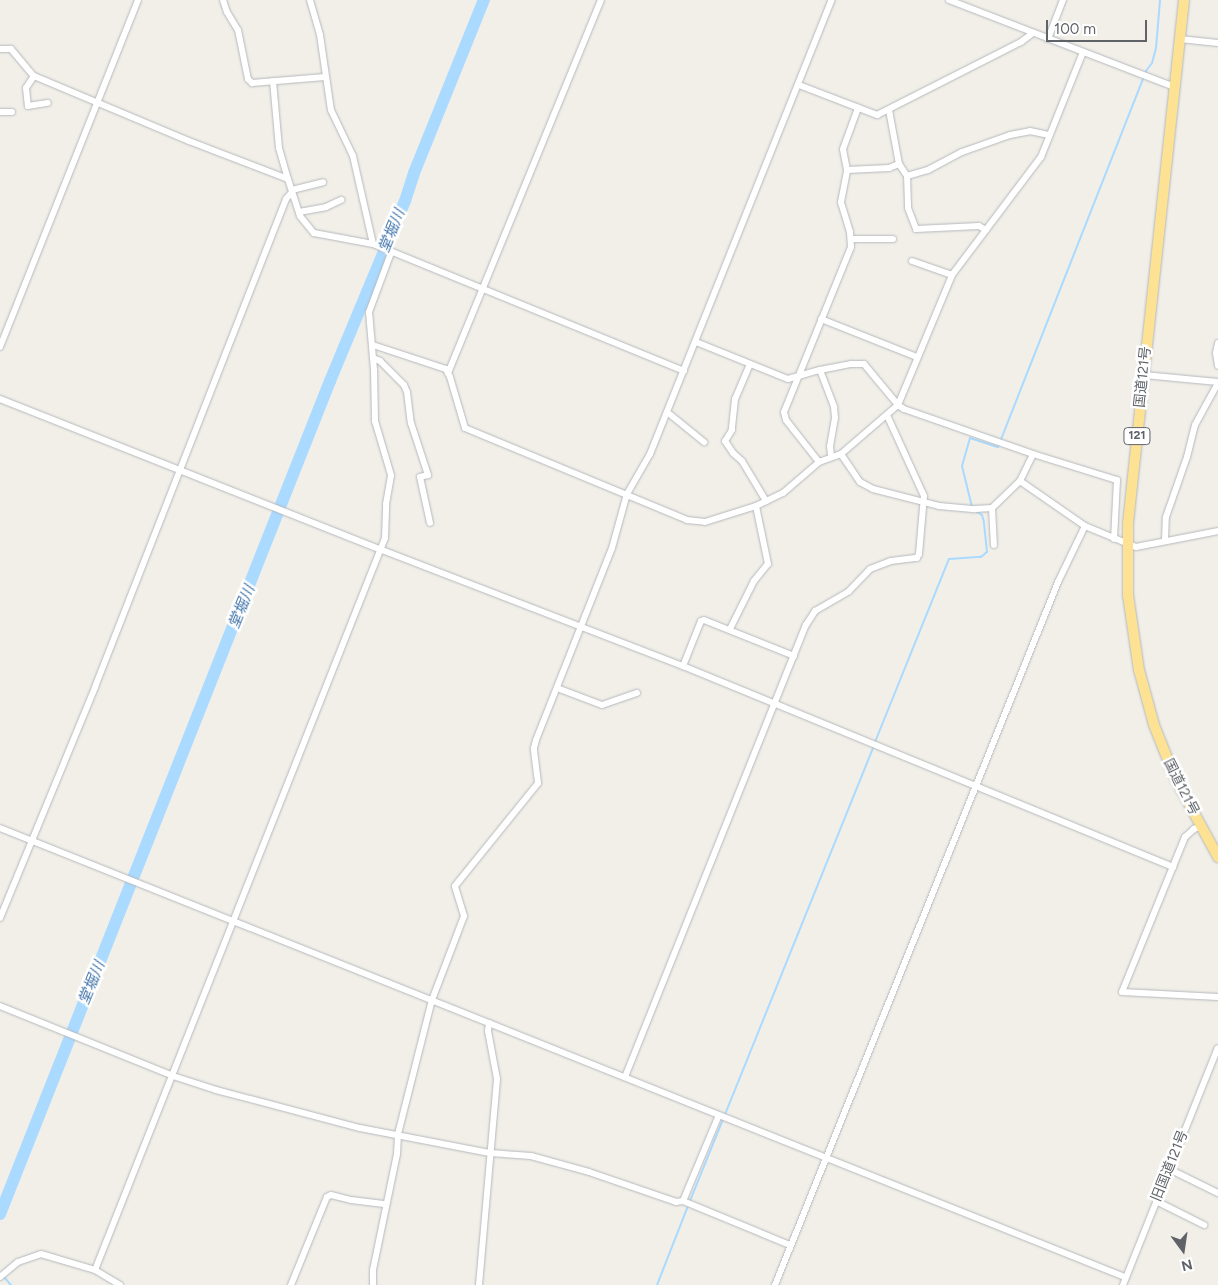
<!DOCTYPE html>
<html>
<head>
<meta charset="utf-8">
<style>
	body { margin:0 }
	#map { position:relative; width:1218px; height:1285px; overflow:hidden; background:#f1efe8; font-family:Figtree,"Noto Sans JP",sans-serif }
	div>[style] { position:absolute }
	.stream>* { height:2px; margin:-1px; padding:0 1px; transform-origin:1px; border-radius:1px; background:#aadaff }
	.river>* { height:12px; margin:-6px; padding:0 6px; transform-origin:6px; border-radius:6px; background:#aadaff }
	.roads { filter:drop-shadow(0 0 1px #b5b8bc) drop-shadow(0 0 1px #b5b8bc) }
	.minor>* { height:6px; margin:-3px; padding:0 3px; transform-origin:3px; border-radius:3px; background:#fff }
	.highway>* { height:10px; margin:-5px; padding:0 5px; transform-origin:5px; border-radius:5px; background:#fde293 }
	span { translate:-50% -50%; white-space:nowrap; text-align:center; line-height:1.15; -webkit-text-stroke:5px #fff; paint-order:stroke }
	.shield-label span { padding:1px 4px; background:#fff; border:1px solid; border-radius:4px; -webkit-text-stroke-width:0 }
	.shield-label { font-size:12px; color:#5f6368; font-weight:700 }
	.street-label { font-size:14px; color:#5f6368 }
	.water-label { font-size:15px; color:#4174aa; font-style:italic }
	.north { position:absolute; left:1158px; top:1225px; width:50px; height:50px; -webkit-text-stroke:4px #fff; paint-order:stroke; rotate:166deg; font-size:14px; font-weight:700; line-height:20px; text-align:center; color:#5f6368 }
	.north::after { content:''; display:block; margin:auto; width:18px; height:22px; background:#5f6368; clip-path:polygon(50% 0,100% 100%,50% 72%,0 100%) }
	.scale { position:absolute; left:1046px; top:20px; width:101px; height:22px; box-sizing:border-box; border:2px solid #5f6368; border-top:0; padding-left:6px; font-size:15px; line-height:18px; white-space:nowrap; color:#5f6368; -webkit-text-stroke:4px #fff; paint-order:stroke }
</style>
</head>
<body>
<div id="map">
	<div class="stream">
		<div style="left:972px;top:507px;width:42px;rotate:-103.7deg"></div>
		<div style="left:962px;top:466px;width:29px;rotate:-74deg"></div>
		<div style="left:970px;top:438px;width:29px;rotate:18deg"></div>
		<div style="left:998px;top:447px;width:404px;rotate:-68.5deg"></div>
		<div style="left:1146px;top:71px;width:10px;rotate:-53deg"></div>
		<div style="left:1152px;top:63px;width:16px;rotate:-75deg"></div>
		<div style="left:1156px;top:48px;width:48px;rotate:-85.2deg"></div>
		<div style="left:875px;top:742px;width:197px;rotate:-68deg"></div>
		<div style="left:949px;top:559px;width:32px;rotate:-4deg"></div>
		<div style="left:981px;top:557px;width:8px;rotate:-40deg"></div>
		<div style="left:987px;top:552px;width:30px;rotate:-96deg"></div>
		<div style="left:984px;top:522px;width:7px;rotate:-106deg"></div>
		<div style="left:982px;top:515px;width:6px;rotate:-149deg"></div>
		<div style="left:690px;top:1201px;width:489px;rotate:-68deg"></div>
		<div style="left:4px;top:1277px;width:11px;rotate:49deg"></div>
		<div style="left:657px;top:1285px;width:85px;rotate:-68.6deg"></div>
	</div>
	<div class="river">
		<div style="left:0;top:1214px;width:896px;rotate:-68.39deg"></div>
		<div style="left:330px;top:381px;width:195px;rotate:-67.4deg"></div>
		<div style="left:405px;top:201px;width:29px;rotate:-72deg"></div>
		<div style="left:414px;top:173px;width:187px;rotate:-68deg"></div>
	</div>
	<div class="roads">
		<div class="minor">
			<div style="left:223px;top:0;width:13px;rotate:72deg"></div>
			<div style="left:227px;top:12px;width:21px;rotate:59deg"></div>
			<div style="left:238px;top:30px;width:50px;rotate:78.5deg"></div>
			<div style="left:248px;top:79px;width:6px;rotate:45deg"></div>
			<div style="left:252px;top:83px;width:73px;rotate:-4.7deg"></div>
			<div style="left:310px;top:0;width:36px;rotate:74deg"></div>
			<div style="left:320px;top:35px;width:76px;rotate:81.7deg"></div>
			<div style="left:331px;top:110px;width:51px;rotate:64.4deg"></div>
			<div style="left:353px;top:156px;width:90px;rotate:77.2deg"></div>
			<div style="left:949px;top:0;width:242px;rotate:21.1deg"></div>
			<div style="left:1048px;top:39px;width:42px;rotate:-69deg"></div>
			<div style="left:1180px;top:39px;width:38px;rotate:6deg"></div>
			<div style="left:0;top:49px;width:11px"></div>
			<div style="left:11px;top:49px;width:35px;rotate:50deg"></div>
			<div style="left:34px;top:76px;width:168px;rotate:22.8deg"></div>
			<div style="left:189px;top:141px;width:106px;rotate:21deg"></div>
			<div style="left:288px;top:179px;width:39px;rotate:72deg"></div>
			<div style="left:300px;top:216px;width:22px;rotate:51deg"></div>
			<div style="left:314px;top:233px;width:60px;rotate:10.6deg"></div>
			<div style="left:373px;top:244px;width:336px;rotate:22.2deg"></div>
			<div style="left:34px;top:76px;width:14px;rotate:124deg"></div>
			<div style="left:26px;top:88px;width:18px;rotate:84deg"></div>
			<div style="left:28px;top:106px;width:20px;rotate:-9deg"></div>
			<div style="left:273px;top:81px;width:67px;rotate:84.9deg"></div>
			<div style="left:279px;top:148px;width:32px;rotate:74deg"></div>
			<div style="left:799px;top:85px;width:84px;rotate:21deg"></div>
			<div style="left:877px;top:115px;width:161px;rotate:-26.9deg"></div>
			<div style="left:1021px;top:42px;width:15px;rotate:-37deg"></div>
			<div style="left:889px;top:110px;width:55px;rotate:79.5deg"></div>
			<div style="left:899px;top:164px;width:14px;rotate:56deg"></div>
			<div style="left:907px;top:176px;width:22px;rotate:-16deg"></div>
			<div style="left:928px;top:170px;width:38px;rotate:-28deg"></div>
			<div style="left:962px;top:152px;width:51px;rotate:-19.5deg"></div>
			<div style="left:1010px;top:135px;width:20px;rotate:-11deg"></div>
			<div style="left:1030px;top:131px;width:19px;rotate:12deg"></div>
			<div style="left:0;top:112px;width:12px"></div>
			<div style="left:847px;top:170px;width:42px;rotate:-2.7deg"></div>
			<div style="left:889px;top:168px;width:11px;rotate:-22deg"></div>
			<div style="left:907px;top:176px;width:32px;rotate:88deg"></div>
			<div style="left:908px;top:208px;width:22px;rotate:69deg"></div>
			<div style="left:916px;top:229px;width:63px;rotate:-2.7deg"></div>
			<div style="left:979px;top:226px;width:8px;rotate:30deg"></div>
			<div style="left:292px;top:190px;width:32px;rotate:-14deg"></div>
			<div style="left:299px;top:212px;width:27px;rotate:-10deg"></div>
			<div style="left:326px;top:207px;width:17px;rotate:-25deg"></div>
			<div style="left:851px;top:239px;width:42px"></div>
			<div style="left:912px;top:261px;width:42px;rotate:19.3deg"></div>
			<div style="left:821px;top:319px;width:103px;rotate:21.6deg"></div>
			<div style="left:696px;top:342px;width:99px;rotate:21.9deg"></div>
			<div style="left:788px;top:379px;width:33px;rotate:-16deg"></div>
			<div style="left:820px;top:370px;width:32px;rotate:-11deg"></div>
			<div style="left:851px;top:364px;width:13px"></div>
			<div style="left:864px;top:364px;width:53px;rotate:50.3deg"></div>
			<div style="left:898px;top:405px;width:7px;rotate:34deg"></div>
			<div style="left:904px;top:409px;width:137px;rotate:19.2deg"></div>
			<div style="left:1033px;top:454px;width:88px;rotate:17.2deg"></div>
			<div style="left:1117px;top:480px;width:59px;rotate:92.9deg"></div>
			<div style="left:1218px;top:343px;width:10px;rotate:101deg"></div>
			<div style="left:1216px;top:353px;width:13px;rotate:81deg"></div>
			<div style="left:373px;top:345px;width:77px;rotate:18.2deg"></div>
			<div style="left:446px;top:369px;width:9px;rotate:63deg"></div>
			<div style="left:450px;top:377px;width:53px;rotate:73.6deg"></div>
			<div style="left:465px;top:428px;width:240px;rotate:22.5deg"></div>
			<div style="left:687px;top:520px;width:18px;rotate:6deg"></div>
			<div style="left:705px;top:522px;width:53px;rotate:-17.4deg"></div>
			<div style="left:756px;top:506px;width:30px;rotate:-26deg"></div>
			<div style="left:783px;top:493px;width:48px;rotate:-40.7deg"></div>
			<div style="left:819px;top:462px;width:23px;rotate:-20deg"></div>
			<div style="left:841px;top:454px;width:75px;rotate:-40.7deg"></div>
			<div style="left:898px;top:405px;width:141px;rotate:-67.4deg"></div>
			<div style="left:952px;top:275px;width:148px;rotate:-53deg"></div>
			<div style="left:1041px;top:157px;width:113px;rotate:-68.2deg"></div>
			<div style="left:0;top:347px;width:373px;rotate:-68.3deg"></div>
			<div style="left:373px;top:358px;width:8px;rotate:23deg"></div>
			<div style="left:380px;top:361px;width:34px;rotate:45deg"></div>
			<div style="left:404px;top:385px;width:8px;rotate:67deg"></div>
			<div style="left:407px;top:392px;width:31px;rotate:83deg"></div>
			<div style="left:411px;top:423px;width:55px;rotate:71.9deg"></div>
			<div style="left:428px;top:475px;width:8px;rotate:166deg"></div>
			<div style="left:420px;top:477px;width:47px;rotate:77.7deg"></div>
			<div style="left:750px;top:364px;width:38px;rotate:113deg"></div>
			<div style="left:735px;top:399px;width:31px;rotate:96deg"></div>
			<div style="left:732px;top:430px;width:13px;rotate:122deg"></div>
			<div style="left:725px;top:441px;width:14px;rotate:56deg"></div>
			<div style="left:733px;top:453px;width:12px;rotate:42deg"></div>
			<div style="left:742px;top:461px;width:47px;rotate:59deg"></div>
			<div style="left:820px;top:370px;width:40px;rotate:69deg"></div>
			<div style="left:834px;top:407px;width:11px;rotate:85deg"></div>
			<div style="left:835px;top:418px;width:28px;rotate:100deg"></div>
			<div style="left:830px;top:446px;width:10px;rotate:84deg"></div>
			<div style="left:448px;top:373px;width:403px;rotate:-67.7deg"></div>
			<div style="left:1144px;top:375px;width:74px;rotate:5.4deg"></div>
			<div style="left:0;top:399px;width:411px;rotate:21.6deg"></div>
			<div style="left:382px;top:550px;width:323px;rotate:21.1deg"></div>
			<div style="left:683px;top:666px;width:530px;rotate:22.3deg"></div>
			<div style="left:667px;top:412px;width:48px;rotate:39deg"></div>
			<div style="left:841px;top:454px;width:34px;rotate:56deg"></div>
			<div style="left:860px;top:482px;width:15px;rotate:28deg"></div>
			<div style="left:873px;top:489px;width:68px;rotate:14.4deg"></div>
			<div style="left:939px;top:506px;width:36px;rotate:5deg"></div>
			<div style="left:975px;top:509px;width:17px;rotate:-3deg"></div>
			<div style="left:992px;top:508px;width:39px;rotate:-44deg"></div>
			<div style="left:1020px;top:481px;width:30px;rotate:-64deg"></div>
			<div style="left:819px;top:462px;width:53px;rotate:-128.2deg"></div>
			<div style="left:786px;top:420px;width:8px;rotate:-104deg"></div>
			<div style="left:784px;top:412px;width:178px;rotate:-67.9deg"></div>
			<div style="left:851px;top:247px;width:15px;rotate:-94deg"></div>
			<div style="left:850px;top:232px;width:31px;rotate:-107deg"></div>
			<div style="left:841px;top:202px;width:33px;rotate:-79deg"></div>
			<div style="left:847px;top:170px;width:21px;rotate:-101deg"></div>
			<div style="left:843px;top:149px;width:44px;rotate:-69.9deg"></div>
			<div style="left:1020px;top:481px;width:79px;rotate:34.7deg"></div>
			<div style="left:1085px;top:526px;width:55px;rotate:22.4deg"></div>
			<div style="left:1136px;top:547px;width:84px;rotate:-11deg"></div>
			<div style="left:992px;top:508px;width:37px;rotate:87deg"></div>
			<div style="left:1165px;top:540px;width:23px;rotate:-88deg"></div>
			<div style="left:1166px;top:517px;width:64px;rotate:-70.7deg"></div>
			<div style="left:1187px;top:457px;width:33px;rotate:-76deg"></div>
			<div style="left:1195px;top:425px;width:48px;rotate:-61.3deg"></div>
			<div style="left:730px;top:629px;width:54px;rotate:-63.4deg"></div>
			<div style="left:754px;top:581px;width:22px;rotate:-51deg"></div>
			<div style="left:768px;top:564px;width:59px;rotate:-101.7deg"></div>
			<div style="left:683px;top:666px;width:48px;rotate:-68.2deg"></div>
			<div style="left:701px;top:621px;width:3px;rotate:-18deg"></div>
			<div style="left:704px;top:620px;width:97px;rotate:21.8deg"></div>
			<div style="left:557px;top:688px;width:48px;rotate:20.7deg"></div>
			<div style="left:602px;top:705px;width:37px;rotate:-19deg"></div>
			<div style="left:1201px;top:826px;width:8px;rotate:157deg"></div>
			<div style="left:1194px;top:829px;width:12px;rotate:138deg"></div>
			<div style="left:1185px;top:837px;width:167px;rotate:112.1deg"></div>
			<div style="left:1122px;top:992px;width:96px;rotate:3deg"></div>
			<div style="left:0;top:828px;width:1211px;rotate:21.76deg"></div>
			<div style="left:0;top:918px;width:250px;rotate:-67.6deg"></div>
			<div style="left:95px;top:687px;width:524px;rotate:-68.62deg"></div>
			<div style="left:286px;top:199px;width:9px;rotate:-49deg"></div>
			<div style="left:0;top:1006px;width:187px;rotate:22deg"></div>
			<div style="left:173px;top:1076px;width:45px;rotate:18deg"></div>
			<div style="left:216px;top:1090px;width:149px;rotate:14.8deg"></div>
			<div style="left:360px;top:1128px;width:132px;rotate:10.9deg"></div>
			<div style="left:490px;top:1153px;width:41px;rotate:4.2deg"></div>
			<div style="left:531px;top:1156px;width:60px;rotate:15.4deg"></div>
			<div style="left:589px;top:1172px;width:92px;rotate:19deg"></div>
			<div style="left:676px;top:1202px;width:7px;rotate:-8deg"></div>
			<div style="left:683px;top:1201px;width:116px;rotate:22.4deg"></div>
			<div style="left:625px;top:1077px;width:487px;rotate:-68.2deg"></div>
			<div style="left:806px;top:625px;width:17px;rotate:-57deg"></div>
			<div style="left:815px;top:611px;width:39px;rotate:-30deg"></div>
			<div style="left:849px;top:591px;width:30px;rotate:-46deg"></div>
			<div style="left:870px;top:569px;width:22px;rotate:-21deg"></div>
			<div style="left:891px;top:561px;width:26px;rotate:-7deg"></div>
			<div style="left:917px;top:558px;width:4px;rotate:-63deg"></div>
			<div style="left:919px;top:554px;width:58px;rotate:-85.1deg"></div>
			<div style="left:924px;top:496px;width:89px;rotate:-114.6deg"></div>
			<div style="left:1169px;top:1169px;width:55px;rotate:26.1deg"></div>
			<div style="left:683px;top:1201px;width:93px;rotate:-67.3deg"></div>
			<div style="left:1156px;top:1201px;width:54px;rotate:26.6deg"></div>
			<div style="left:95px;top:1270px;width:787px;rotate:-68.39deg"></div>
			<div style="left:385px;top:538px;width:34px;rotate:-88deg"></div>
			<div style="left:386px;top:504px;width:29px;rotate:-80deg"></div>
			<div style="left:391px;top:475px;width:56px;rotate:-106.5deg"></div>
			<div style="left:375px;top:421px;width:51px;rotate:-91.1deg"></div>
			<div style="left:374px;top:370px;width:58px;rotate:-94.9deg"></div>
			<div style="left:369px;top:312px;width:63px;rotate:-69.6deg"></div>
			<div style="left:0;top:1277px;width:23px;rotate:-40deg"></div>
			<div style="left:18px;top:1262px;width:24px;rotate:-19deg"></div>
			<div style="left:41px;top:1254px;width:56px;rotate:16.5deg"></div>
			<div style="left:95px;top:1270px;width:29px;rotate:31deg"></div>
			<div style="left:291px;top:1285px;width:95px;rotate:-67.8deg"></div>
			<div style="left:327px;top:1197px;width:4px;rotate:-27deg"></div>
			<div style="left:331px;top:1195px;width:21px;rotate:14deg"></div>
			<div style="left:351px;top:1200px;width:35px;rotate:7deg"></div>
			<div style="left:373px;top:1285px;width:15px;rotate:-90deg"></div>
			<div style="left:373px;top:1270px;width:118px;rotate:-78.3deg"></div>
			<div style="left:397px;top:1154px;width:20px;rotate:-87deg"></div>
			<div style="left:398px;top:1134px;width:138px;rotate:-75.8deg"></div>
			<div style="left:432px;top:1000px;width:90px;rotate:-69.1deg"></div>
			<div style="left:464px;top:916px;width:31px;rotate:-107deg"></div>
			<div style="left:455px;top:886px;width:132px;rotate:-51.1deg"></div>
			<div style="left:538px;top:783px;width:35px;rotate:-97deg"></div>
			<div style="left:534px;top:748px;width:8px;rotate:-76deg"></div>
			<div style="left:536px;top:740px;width:206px;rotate:-68.4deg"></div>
			<div style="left:612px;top:548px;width:56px;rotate:-74.5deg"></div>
			<div style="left:627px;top:494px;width:46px;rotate:-60.1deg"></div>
			<div style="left:650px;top:454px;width:489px;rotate:-68.2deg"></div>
			<div style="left:479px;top:1285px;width:207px;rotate:-85deg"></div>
			<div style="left:497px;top:1079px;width:49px;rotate:-100.6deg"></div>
			<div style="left:488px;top:1031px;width:8px;rotate:-83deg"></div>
			<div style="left:775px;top:1285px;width:758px;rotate:-68.07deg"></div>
			<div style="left:1058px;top:582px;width:62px;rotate:-64.3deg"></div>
			<div style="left:1123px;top:1285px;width:255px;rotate:-68.2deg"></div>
		</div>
		<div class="highway">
			<div style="left:1184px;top:0;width:526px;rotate:96.11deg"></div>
			<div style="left:1128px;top:523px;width:72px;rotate:90deg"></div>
			<div style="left:1128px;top:595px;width:76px;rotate:81.7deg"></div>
			<div style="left:1139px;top:670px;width:57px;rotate:74.7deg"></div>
			<div style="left:1154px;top:725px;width:59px;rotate:68.2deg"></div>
			<div style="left:1176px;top:780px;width:88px;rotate:61.4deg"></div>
		</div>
	</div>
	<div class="shield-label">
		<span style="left:1137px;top:436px">121</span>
	</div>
	<div class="street-label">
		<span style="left:1143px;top:377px;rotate:-84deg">国道121号</span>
		<span style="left:1181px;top:787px;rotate:63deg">国道121号</span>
		<span style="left:1170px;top:1166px;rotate:-68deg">旧国道121号</span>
	</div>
	<div class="water-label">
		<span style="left:392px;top:231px;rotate:-68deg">堂堀川</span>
		<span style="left:242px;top:607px;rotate:-68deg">堂堀川</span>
		<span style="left:92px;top:983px;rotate:-68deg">堂堀川</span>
	</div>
	<div class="north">N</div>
	<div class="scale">100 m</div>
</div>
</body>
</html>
